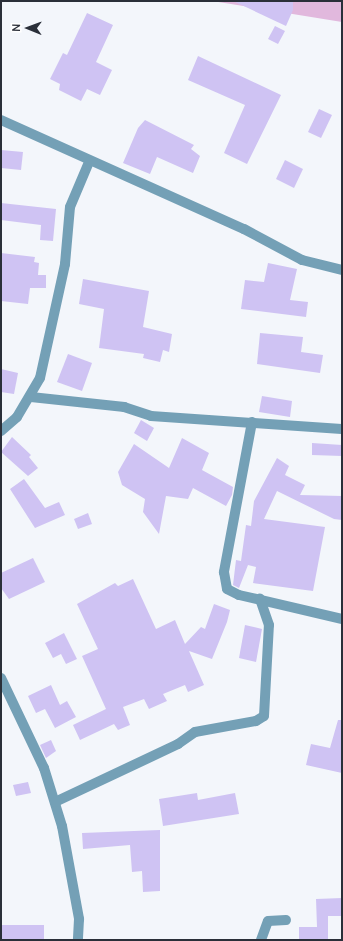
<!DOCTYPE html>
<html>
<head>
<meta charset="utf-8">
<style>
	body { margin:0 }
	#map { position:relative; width:343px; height:941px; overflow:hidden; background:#f3f6fb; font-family:Manrope,sans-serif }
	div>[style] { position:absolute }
	.forest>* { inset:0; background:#e1b8dd }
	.building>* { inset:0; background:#cfc3f3 }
	.street>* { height:10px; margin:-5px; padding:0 5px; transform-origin:5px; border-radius:5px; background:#74a0b6 }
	span { translate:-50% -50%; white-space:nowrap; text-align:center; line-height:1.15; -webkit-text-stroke:3px #fff; paint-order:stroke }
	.frame { position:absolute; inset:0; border:2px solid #2a2f39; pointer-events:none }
	.north { position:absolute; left:8px; top:8px; width:40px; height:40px; -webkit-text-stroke:3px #fff; paint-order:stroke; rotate:271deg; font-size:11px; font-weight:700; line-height:16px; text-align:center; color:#2a2f39 }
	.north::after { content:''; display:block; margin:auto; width:14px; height:18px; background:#2a2f39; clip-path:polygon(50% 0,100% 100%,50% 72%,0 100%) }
</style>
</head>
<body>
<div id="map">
	<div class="forest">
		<div style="clip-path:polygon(212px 1px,342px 1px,342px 22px)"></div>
	</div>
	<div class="building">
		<div style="clip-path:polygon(233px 1px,293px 1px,293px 10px,286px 26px)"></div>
		<div style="clip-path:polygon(87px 13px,113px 25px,96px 62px,112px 70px,100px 95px,87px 89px,81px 101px,59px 90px,60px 84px,50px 79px,63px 53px,67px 55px)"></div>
		<div style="clip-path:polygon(275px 26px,285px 31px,278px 44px,268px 39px)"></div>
		<div style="clip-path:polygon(198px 56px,281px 95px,247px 164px,224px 153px,245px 105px,188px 80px)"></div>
		<div style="clip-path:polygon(319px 109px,332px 115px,321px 138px,308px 132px)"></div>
		<div style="clip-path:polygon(145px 120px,194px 145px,191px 149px,200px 156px,193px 173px,157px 157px,150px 174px,123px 163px,138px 128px)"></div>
		<div style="clip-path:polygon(1px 150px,23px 152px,21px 170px,1px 168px)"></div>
		<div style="clip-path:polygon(285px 160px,303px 169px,294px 188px,276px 179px)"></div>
		<div style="clip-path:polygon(1px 203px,56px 209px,53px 241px,40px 240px,41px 225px,1px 220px)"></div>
		<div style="clip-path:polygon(1px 253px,35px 257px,34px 262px,39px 263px,38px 275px,46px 275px,46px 288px,30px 288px,28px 304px,1px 301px)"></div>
		<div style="clip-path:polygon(268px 263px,297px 269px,290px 300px,308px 302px,306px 317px,241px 309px,245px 280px,264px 282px)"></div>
		<div style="clip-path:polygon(83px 279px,149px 291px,143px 327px,172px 334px,169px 352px,163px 350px,160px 362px,143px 358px,144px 354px,99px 348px,104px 309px,79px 304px)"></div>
		<div style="clip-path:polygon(260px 333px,303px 337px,301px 352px,323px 355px,320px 373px,257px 364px)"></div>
		<div style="clip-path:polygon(68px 354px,92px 363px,82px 391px,57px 382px)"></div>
		<div style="clip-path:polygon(1px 369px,18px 373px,14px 394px,1px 392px)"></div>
		<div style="clip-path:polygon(262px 396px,292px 401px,290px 417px,259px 412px)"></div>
		<div style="clip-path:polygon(141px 420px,154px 428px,147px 441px,134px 433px)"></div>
		<div style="clip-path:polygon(12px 437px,31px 455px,29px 457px,38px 468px,28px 476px,1px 452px)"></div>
		<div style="clip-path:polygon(182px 438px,209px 453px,202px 470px,233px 487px,232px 495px,226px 506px,193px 488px,188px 499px,166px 496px,159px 534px,143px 512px,145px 499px,122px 485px,118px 472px,134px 444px,169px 468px)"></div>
		<div style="clip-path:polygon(312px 443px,342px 445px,342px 456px,312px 455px)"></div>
		<div style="clip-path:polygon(277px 458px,289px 466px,285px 475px,305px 485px,300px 495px,342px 496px,342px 520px,334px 519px,277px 491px,264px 519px,325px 527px,313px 591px,253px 583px,256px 567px,248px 565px,239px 588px,233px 585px,236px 560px,241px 561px,246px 525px,251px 526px,254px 501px)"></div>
		<div style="clip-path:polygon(24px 479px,45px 508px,59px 502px,65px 515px,35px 528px,10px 489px)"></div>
		<div style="clip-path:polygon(88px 513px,92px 524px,78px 529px,74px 519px)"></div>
		<div style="clip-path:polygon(33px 558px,45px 582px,9px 599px,1px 588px,1px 573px)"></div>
		<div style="clip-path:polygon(133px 579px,156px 629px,175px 620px,185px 644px,201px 627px,205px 629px,214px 604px,230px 610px,227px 622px,212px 659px,189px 651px,204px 685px,188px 692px,185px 685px,163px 694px,167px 701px,149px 709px,144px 699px,123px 707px,130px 725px,118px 730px,114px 724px,80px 740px,73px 725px,106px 709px,82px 656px,98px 649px,77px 604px,115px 583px,118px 586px)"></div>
		<div style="clip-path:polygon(245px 625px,262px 629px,256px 662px,239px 658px)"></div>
		<div style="clip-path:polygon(64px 633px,77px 659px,66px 664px,61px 654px,53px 658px,45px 643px)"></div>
		<div style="clip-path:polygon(51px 685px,60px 705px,67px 701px,76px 717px,55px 728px,45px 709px,36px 713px,28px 696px)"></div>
		<div style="clip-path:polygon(338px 720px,342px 720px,342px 773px,306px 765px,311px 744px,330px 748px)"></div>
		<div style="clip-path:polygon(51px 740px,56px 751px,46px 758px,40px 745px)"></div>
		<div style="clip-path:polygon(28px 782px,31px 793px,16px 796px,13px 785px)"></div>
		<div style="clip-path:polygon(197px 793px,198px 800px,235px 793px,239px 814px,163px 826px,159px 799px)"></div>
		<div style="clip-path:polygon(160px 830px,160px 891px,143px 892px,142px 871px,132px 872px,130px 845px,83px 849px,82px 833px)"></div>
		<div style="clip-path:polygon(342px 898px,342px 916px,328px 916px,328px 940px,299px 940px,299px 927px,317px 927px,316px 899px)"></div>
		<div style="clip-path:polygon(1px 925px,44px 925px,44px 940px,1px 940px)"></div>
	</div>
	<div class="street">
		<div style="left:1px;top:120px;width:266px;rotate:24.2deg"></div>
		<div style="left:244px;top:229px;width:66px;rotate:28.1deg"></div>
		<div style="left:302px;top:260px;width:41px;rotate:14deg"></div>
		<div style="left:31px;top:397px;width:94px;rotate:6.1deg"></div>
		<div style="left:124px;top:407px;width:28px;rotate:18deg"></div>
		<div style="left:151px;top:416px;width:191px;rotate:3.9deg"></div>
		<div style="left:252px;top:422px;width:153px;rotate:100.6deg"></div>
		<div style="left:224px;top:572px;width:17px;rotate:80deg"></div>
		<div style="left:227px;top:589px;width:13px;rotate:27deg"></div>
		<div style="left:239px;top:595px;width:106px;rotate:13.1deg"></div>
		<div style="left:1px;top:431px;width:21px;rotate:-41deg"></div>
		<div style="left:17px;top:417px;width:45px;rotate:-59.5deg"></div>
		<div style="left:40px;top:378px;width:117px;rotate:-77.6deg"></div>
		<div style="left:65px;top:264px;width:57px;rotate:-85deg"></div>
		<div style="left:70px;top:207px;width:49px;rotate:-67.1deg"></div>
		<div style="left:1px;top:678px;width:100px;rotate:64.5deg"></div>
		<div style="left:44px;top:768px;width:61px;rotate:72.8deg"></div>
		<div style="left:62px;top:826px;width:95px;rotate:79.6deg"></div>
		<div style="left:79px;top:919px;width:21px;rotate:93deg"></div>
		<div style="left:55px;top:802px;width:136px;rotate:-25.2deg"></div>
		<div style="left:178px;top:744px;width:21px;rotate:-35deg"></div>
		<div style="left:195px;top:732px;width:62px;rotate:-10.2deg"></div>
		<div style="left:256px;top:721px;width:9px;rotate:-32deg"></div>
		<div style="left:264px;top:716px;width:91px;rotate:-86.9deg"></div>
		<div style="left:269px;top:625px;width:28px;rotate:-109deg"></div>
		<div style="left:261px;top:940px;width:20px;rotate:-70deg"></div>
		<div style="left:268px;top:921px;width:18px;rotate:-3deg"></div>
	</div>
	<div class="frame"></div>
	<div class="north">N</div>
</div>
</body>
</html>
